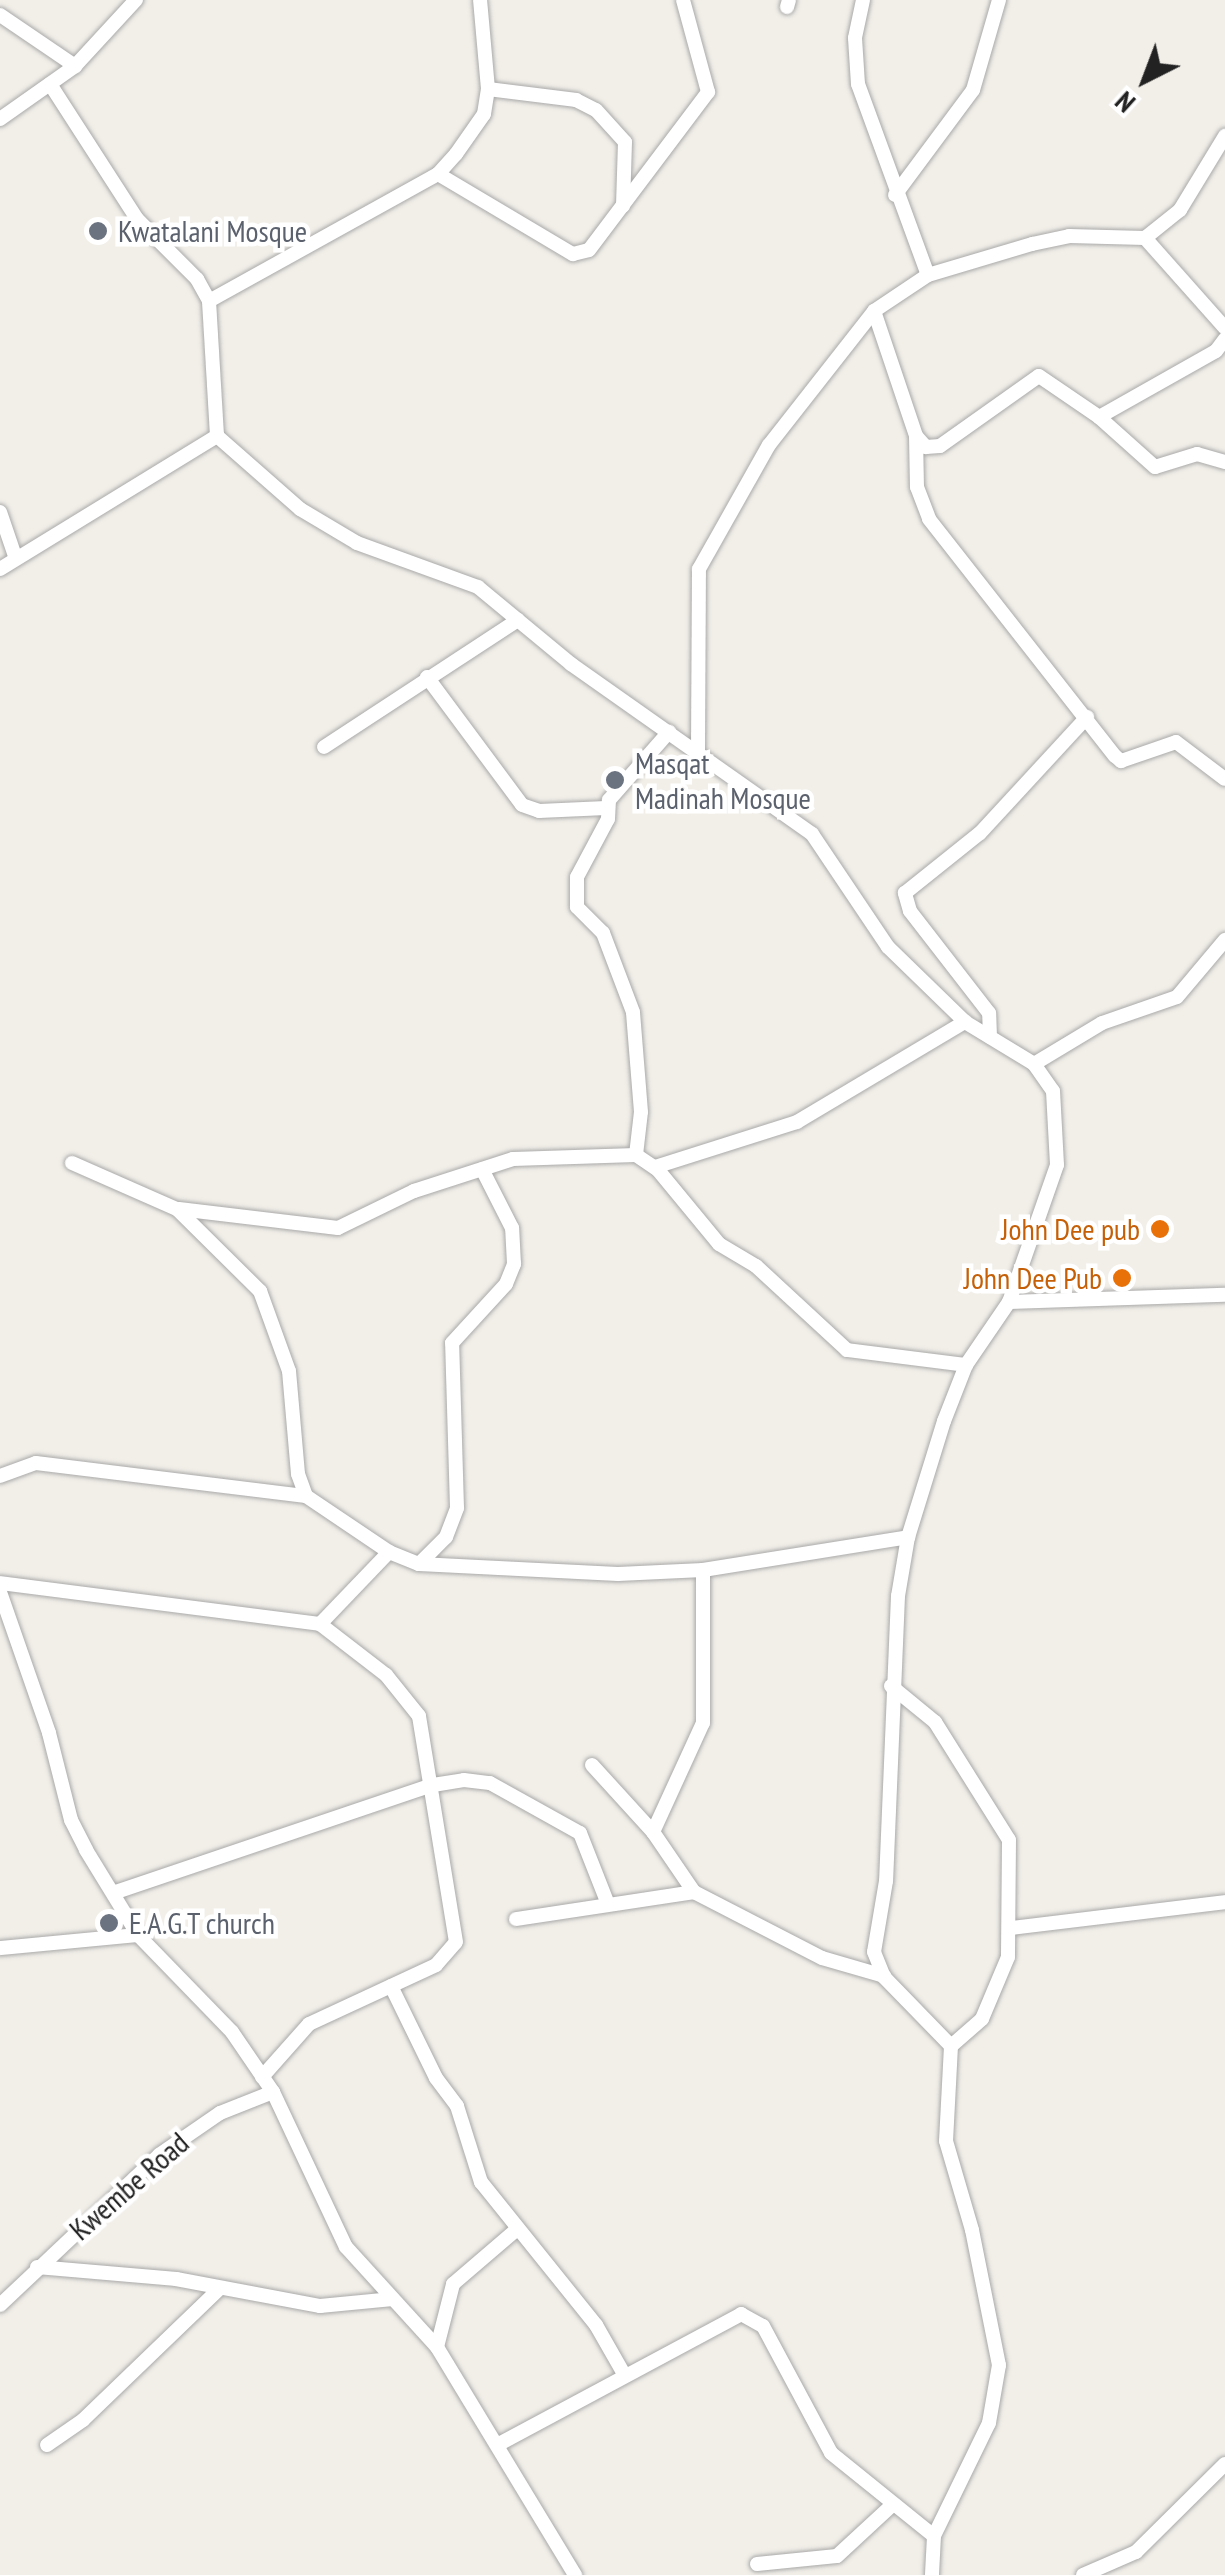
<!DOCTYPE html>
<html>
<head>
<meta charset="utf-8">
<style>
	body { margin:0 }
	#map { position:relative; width:1225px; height:2575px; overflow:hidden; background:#f2efe9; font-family:"PT Sans Narrow",sans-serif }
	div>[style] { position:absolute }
	.roads { filter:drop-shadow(0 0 2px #a9a9a9) drop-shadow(0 0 2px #a9a9a9) }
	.minor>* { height:14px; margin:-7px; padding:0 7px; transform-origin:7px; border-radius:7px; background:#fff }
	.dots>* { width:28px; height:28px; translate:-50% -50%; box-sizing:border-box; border:5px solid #fff; border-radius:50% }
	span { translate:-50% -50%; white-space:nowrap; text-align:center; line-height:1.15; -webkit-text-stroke:9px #fff; paint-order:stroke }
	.worship-label { font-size:30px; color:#5b616d }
	.left { translate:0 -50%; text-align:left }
	.food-label { font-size:30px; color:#c56008 }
	.right { translate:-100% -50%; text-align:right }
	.street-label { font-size:30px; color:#222 }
	.north { position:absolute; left:1095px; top:30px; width:100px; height:100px; -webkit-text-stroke:8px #fff; paint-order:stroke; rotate:222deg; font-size:28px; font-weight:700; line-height:40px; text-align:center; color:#222 }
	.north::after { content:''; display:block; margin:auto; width:35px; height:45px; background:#222; clip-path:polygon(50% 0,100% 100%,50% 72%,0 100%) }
</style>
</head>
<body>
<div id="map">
	<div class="roads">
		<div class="minor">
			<div style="left:863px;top:0;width:39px;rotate:102deg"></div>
			<div style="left:855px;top:38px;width:46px;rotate:86.3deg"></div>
			<div style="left:858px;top:84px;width:203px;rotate:69.9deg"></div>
			<div style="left:787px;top:7px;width:7px;rotate:-74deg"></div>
			<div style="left:0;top:15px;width:91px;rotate:34.2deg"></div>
			<div style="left:50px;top:84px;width:161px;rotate:57.2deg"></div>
			<div style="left:137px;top:219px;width:85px;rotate:45deg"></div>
			<div style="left:197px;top:279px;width:25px;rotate:61deg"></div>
			<div style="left:209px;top:301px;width:135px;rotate:86.6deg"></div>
			<div style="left:488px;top:89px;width:89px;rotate:7.1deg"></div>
			<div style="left:576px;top:100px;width:22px;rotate:27deg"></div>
			<div style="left:596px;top:110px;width:43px;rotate:47.8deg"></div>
			<div style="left:625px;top:142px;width:64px;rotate:91.8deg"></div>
			<div style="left:0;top:119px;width:92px;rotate:-35.2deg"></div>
			<div style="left:75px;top:66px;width:90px;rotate:-47.3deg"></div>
			<div style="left:438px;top:174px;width:157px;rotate:30.7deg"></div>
			<div style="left:573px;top:254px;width:16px;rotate:-14deg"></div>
			<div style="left:589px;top:250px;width:198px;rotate:-53deg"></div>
			<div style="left:708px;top:92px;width:95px;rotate:-105.2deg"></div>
			<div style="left:895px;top:195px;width:131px;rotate:-53.4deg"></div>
			<div style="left:973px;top:90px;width:94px;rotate:-73.9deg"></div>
			<div style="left:1145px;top:238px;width:120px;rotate:48.4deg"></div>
			<div style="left:209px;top:301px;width:262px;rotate:-29deg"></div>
			<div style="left:438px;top:174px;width:27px;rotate:-48deg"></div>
			<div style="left:456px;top:154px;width:49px;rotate:-55deg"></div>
			<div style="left:484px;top:114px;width:25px;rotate:-81deg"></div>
			<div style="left:488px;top:89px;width:89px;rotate:-95.1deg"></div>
			<div style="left:874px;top:311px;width:132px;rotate:71.4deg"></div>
			<div style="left:916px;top:436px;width:15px;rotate:48deg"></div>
			<div style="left:926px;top:447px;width:14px;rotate:-4deg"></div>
			<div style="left:940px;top:446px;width:121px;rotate:-35.3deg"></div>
			<div style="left:1039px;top:376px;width:73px;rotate:34.3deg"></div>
			<div style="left:1099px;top:417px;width:75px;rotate:41.8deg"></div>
			<div style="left:1155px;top:467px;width:44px;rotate:-17.2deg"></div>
			<div style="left:1197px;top:454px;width:29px;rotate:16deg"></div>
			<div style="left:1099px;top:417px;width:134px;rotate:-29.4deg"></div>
			<div style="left:1216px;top:351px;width:15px;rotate:-53deg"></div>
			<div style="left:916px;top:436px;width:51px;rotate:88.9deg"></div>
			<div style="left:917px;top:487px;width:34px;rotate:69deg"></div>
			<div style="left:929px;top:519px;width:301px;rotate:51.9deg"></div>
			<div style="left:1115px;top:756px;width:8px;rotate:40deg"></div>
			<div style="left:1121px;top:761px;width:58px;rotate:-19.1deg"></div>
			<div style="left:1176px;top:742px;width:61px;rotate:37.1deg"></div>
			<div style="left:0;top:512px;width:46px;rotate:71.2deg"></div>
			<div style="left:0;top:569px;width:255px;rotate:-31.5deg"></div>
			<div style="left:217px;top:436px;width:111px;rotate:41.3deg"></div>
			<div style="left:300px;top:509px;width:66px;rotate:30.8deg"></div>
			<div style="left:357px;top:543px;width:129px;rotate:20deg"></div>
			<div style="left:478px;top:587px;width:121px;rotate:39.6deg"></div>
			<div style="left:571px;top:664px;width:295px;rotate:35.2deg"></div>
			<div style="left:812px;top:834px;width:136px;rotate:56.1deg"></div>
			<div style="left:888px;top:947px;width:107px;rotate:44.2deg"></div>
			<div style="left:965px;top:1022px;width:81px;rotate:31.3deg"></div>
			<div style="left:1034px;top:1064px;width:33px;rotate:55deg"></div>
			<div style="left:1053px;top:1091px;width:74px;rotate:86.9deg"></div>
			<div style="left:1057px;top:1165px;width:145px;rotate:109.3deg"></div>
			<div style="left:1009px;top:1302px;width:76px;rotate:124.3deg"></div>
			<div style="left:966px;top:1365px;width:60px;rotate:111.4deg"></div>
			<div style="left:944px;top:1421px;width:121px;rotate:107.2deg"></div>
			<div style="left:908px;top:1537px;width:60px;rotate:99.6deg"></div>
			<div style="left:898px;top:1596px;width:285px;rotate:92.4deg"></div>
			<div style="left:886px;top:1881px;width:72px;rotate:99.6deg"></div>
			<div style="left:874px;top:1952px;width:27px;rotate:68deg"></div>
			<div style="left:884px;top:1977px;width:96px;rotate:45.8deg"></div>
			<div style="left:951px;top:2046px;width:95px;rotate:93deg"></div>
			<div style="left:946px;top:2141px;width:93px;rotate:73.7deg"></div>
			<div style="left:972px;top:2230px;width:138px;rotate:78.7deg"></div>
			<div style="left:999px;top:2365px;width:59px;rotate:99.8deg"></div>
			<div style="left:989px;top:2423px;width:126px;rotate:116deg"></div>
			<div style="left:934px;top:2536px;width:39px;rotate:93deg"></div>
			<div style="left:427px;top:677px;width:159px;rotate:53.4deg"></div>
			<div style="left:522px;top:805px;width:18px;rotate:19deg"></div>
			<div style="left:539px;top:811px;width:67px;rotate:-2.6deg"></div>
			<div style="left:324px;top:747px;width:232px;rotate:-33.2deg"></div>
			<div style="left:698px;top:751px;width:182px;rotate:-89.7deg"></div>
			<div style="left:699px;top:569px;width:142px;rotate:-60.6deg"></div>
			<div style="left:769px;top:445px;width:170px;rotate:-51.9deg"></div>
			<div style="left:874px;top:311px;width:65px;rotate:-33.7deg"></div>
			<div style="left:928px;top:275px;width:109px;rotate:-16.6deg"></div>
			<div style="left:1032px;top:244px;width:38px;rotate:-12deg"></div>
			<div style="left:1069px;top:236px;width:76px;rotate:1.5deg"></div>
			<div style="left:1145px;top:238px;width:45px;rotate:-38.7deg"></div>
			<div style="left:1180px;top:210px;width:87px;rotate:-58.7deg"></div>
			<div style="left:990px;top:1037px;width:24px;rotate:-92deg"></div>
			<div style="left:989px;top:1013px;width:129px;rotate:-127.8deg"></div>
			<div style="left:910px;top:911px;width:19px;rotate:-106deg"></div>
			<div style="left:905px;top:893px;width:96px;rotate:-38.7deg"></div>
			<div style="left:980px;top:833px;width:158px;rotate:-47.3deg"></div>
			<div style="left:1034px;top:1064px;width:79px;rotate:-31.1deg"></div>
			<div style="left:1102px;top:1023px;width:79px;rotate:-19.1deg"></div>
			<div style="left:1177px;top:997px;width:75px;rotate:-49.9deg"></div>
			<div style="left:636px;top:1155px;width:43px;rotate:-83.4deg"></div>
			<div style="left:641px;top:1112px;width:100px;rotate:-94.6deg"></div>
			<div style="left:633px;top:1012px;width:85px;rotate:-110.8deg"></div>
			<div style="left:603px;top:933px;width:37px;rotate:-135deg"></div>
			<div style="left:577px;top:907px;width:30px;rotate:-90deg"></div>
			<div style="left:577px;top:877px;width:66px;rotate:-61.9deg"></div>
			<div style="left:608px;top:819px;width:19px;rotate:-87deg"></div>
			<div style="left:609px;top:800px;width:91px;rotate:-48.6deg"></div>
			<div style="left:72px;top:1163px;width:115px;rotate:23.7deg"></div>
			<div style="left:177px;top:1209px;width:117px;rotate:44.7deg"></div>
			<div style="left:260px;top:1291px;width:85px;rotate:70.1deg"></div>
			<div style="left:289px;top:1371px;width:103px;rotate:85deg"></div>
			<div style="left:298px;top:1474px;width:23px;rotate:70deg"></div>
			<div style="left:306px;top:1496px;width:100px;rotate:34deg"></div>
			<div style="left:389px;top:1552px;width:32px;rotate:22deg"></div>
			<div style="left:419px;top:1564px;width:199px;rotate:2.9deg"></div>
			<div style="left:618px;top:1574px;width:85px;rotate:-2.7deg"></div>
			<div style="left:703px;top:1570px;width:208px;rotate:-9.1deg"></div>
			<div style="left:655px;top:1167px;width:149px;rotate:-17.6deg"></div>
			<div style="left:797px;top:1122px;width:196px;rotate:-30.8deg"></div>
			<div style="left:179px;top:1209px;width:160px;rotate:6.8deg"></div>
			<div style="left:338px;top:1228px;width:85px;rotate:-26deg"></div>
			<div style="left:414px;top:1191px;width:104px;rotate:-17.9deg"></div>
			<div style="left:513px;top:1159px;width:123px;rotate:-1.9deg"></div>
			<div style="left:636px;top:1155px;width:27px;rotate:34deg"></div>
			<div style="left:658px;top:1170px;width:96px;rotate:50.5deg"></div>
			<div style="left:719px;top:1244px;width:43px;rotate:30.7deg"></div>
			<div style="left:756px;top:1266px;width:124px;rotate:42.7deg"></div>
			<div style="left:847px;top:1350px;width:120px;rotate:7.2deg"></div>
			<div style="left:1009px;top:1302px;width:216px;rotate:-1.9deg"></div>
			<div style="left:0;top:1476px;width:38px;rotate:-20deg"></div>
			<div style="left:36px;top:1463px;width:272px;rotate:7deg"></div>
			<div style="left:419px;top:1564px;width:38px;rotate:-45deg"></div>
			<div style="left:446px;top:1537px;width:31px;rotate:-69deg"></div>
			<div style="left:457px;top:1508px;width:165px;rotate:-91.7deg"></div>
			<div style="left:452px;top:1343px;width:80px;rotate:-47.5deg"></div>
			<div style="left:506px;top:1284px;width:22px;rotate:-68deg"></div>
			<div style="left:514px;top:1264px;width:36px;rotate:-93deg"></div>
			<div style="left:512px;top:1228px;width:66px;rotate:-117deg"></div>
			<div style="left:0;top:1583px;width:323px;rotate:7.3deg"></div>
			<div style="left:320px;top:1624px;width:100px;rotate:-46.2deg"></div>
			<div style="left:0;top:1592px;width:149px;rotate:70.8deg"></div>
			<div style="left:49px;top:1733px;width:90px;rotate:75.8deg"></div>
			<div style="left:71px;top:1820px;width:34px;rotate:63deg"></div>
			<div style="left:86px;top:1850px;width:100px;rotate:58.5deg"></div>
			<div style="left:138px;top:1935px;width:135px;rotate:45.9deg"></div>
			<div style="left:232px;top:2032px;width:73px;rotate:55.7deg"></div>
			<div style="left:273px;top:2092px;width:171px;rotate:64.8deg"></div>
			<div style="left:346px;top:2247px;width:135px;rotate:47.7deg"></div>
			<div style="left:437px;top:2347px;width:267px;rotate:58.8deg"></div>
			<div style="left:891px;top:1686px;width:57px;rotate:39.3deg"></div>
			<div style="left:935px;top:1722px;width:139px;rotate:57.9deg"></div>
			<div style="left:1009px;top:1840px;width:117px;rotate:90.5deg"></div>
			<div style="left:1008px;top:1957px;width:67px;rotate:112.8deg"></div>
			<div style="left:982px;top:2019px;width:41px;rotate:138.9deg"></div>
			<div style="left:592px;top:1765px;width:91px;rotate:47.7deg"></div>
			<div style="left:653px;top:1832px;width:73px;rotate:55.7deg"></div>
			<div style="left:694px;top:1892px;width:144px;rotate:27.3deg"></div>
			<div style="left:822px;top:1958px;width:65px;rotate:16.2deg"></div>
			<div style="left:653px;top:1832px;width:120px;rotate:-65.4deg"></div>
			<div style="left:703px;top:1723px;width:153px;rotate:-90deg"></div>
			<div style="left:116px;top:1892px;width:335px;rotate:-18.7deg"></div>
			<div style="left:433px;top:1785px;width:31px;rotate:-9deg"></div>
			<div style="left:464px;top:1780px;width:26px;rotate:7deg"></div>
			<div style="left:490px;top:1783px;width:103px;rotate:29.1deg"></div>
			<div style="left:580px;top:1833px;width:76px;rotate:68.5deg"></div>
			<div style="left:516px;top:1919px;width:180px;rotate:-8.6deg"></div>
			<div style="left:1011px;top:1928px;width:216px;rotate:-6.9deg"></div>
			<div style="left:0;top:1948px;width:139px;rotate:-5.4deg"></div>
			<div style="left:391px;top:1986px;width:102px;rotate:63.9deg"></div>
			<div style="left:436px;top:2078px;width:35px;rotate:53deg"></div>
			<div style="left:457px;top:2106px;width:80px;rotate:72.5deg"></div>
			<div style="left:481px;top:2182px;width:184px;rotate:51.2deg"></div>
			<div style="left:596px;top:2325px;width:56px;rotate:60.3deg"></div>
			<div style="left:262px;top:2077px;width:71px;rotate:-48.4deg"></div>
			<div style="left:309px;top:2024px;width:140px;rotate:-24.9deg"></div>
			<div style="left:436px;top:1965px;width:30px;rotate:-49deg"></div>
			<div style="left:456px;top:1942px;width:229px;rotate:-99.3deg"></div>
			<div style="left:419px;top:1716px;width:53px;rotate:-128.8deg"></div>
			<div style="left:386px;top:1675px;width:83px;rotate:-142.3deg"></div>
			<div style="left:37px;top:2267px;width:140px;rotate:4.9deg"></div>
			<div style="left:176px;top:2279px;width:147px;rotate:10.6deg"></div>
			<div style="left:320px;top:2306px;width:73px;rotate:-5.5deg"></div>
			<div style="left:0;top:2305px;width:219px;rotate:-43.3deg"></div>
			<div style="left:159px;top:2155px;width:74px;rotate:-34.5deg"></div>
			<div style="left:220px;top:2113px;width:57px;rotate:-21.6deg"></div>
			<div style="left:437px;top:2347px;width:65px;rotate:-75.7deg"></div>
			<div style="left:453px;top:2284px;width:83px;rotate:-40.6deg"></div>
			<div style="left:499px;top:2444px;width:275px;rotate:-28.2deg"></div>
			<div style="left:741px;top:2314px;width:25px;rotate:29deg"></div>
			<div style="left:763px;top:2326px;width:144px;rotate:61.8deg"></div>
			<div style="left:831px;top:2453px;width:132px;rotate:38.9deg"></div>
			<div style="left:47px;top:2445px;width:44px;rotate:-34.8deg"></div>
			<div style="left:83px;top:2420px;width:190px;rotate:-43.9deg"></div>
			<div style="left:757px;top:2564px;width:80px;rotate:-5.7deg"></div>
			<div style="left:837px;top:2556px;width:75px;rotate:-42.8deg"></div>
			<div style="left:1083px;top:2575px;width:58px;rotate:-23.5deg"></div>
			<div style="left:1136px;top:2552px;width:125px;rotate:-44.7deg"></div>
		</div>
	</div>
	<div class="dots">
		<div style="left:98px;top:231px;background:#6b7280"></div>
		<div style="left:615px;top:780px;background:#6b7280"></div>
		<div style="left:1160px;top:1229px;background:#e8710a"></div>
		<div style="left:1122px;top:1278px;background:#e8710a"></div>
		<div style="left:109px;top:1923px;background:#6b7280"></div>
	</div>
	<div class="worship-label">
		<span class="left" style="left:118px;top:231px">Kwatalani Mosque</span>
		<span class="left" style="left:635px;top:780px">Masqat<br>Madinah Mosque</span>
		<span class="left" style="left:129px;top:1923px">E.A.G.T church</span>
	</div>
	<div class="food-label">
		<span class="right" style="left:1140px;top:1229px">John Dee pub</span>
		<span class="right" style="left:1102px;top:1278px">John Dee Pub</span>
	</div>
	<div class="street-label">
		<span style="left:129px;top:2186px;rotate:-41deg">Kwembe Road</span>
	</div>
	<div class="north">N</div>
</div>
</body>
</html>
